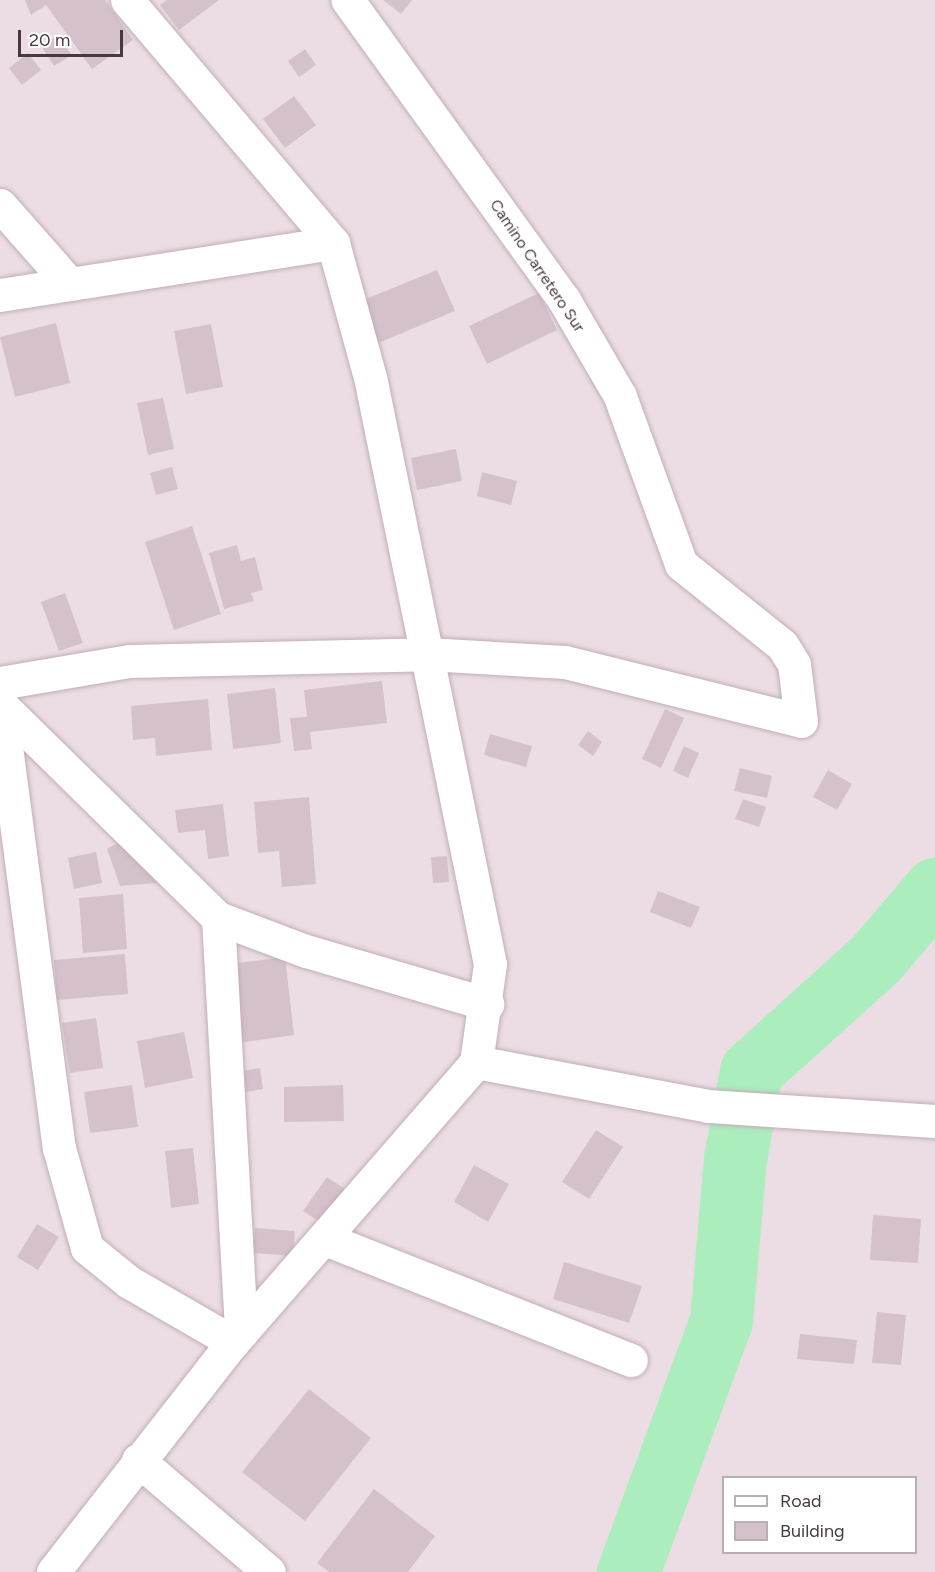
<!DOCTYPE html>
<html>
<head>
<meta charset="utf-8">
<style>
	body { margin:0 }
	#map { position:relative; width:935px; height:1572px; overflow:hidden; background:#f4ebef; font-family:Figtree,sans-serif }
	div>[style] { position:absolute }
	.residential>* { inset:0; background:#ecdde4 }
	.river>* { height:63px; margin:-31.5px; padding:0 31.5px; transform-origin:31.5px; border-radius:31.5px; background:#acedbe }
	.building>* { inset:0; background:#d5c1cc }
	.roads { filter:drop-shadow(0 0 2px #c0aeb7) drop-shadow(0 0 2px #c0aeb7) }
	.street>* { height:33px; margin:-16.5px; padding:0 16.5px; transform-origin:16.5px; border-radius:16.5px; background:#fff }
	span { translate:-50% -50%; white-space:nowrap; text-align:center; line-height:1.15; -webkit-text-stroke:4.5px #fff; paint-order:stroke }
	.street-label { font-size:16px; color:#483941 }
	.legend { position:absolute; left:722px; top:1476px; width:195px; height:78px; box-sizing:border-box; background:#fff; border:2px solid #b6b0b3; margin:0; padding:8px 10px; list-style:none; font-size:18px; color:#483941 }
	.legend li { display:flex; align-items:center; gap:12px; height:30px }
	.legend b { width:30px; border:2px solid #b6b0b3 }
	.scale { position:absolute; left:18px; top:30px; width:105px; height:27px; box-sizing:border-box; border:3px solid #483941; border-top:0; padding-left:8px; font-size:18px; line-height:21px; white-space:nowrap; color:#483941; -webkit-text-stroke:4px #fff; paint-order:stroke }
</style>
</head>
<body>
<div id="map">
	<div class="residential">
		<div style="clip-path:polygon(evenodd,0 0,935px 0,935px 1572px,0 1572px,0 0,724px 1478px,916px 1478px,916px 1552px,724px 1552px,724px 1478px)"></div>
	</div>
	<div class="river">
		<div style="left:628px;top:1572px;width:268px;rotate:-69.7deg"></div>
		<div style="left:721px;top:1321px;width:163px;rotate:-85.1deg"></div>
		<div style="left:735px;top:1159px;width:89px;rotate:-79.7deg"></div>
		<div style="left:751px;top:1071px;width:169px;rotate:-42.1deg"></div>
		<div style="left:876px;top:958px;width:91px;rotate:-49.5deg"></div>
	</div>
	<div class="building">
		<div style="clip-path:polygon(25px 0,105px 0,133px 40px,92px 69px,46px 5px,31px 15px)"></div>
		<div style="clip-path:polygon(167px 0,219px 0,179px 30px,160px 5px)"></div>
		<div style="clip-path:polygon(383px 0,412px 0,401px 14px)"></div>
		<div style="clip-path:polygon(58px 35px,72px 55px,54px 66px,41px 46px)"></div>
		<div style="clip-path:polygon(305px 49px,316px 65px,299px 77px,288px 61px)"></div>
		<div style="clip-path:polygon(28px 53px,41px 70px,22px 85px,9px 68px)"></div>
		<div style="clip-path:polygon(294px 96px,316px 125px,285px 148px,263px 119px)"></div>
		<div style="clip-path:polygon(437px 270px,455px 311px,378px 343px,361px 301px)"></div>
		<div style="clip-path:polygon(539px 293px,557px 330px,487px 364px,469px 326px)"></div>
		<div style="clip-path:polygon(56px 323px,70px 383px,15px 397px,0 337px)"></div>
		<div style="clip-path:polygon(211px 324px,223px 387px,186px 394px,174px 331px)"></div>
		<div style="clip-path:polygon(163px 398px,174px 449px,148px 455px,137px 403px)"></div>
		<div style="clip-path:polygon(456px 449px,462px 481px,417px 490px,411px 458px)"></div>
		<div style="clip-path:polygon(172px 467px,178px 489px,156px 495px,150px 473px)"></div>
		<div style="clip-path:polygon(482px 472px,517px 481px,511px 505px,477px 496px)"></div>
		<div style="clip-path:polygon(192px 526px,221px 614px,174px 630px,145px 542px)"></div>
		<div style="clip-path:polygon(237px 545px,241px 561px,255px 557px,263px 590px,251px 593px,254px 601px,224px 609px,209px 553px)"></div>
		<div style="clip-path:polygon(65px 593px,83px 643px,59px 651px,41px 602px)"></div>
		<div style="clip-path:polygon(382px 681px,387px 723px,310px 732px,312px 749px,294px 751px,290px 718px,307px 717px,304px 690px)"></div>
		<div style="clip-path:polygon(275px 688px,281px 743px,233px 749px,227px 694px)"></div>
		<div style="clip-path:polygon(208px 699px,212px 750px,156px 756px,155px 738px,133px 740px,131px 706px)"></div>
		<div style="clip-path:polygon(665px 709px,684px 718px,661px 768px,642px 759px)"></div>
		<div style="clip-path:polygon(588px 731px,602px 742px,593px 756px,578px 745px)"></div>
		<div style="clip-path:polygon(490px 734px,532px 746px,526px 767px,484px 755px)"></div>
		<div style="clip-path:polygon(684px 746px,699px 753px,688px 778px,673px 771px)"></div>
		<div style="clip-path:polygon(740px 768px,772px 776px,767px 798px,734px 791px)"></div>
		<div style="clip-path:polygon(828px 770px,852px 784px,837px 810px,813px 797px)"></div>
		<div style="clip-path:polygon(309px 797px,316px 884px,282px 887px,279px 851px,258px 853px,254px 802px)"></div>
		<div style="clip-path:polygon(743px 799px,766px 807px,759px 827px,735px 819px)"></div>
		<div style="clip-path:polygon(223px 804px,229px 856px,208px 859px,205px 830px,178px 833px,175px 810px)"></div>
		<div style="clip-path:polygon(121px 841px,157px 883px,120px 886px,107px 849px)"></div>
		<div style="clip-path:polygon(96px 852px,102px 883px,74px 889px,68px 858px)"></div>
		<div style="clip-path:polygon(447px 856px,449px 882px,433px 883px,431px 857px)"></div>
		<div style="clip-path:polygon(658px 891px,700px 907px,691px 928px,650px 912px)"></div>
		<div style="clip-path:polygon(123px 894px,127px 949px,83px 953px,79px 898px)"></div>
		<div style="clip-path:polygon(125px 954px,128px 994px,57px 1000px,54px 960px)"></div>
		<div style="clip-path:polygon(285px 957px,294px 1035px,238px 1043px,229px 964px)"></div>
		<div style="clip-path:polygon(96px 1018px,103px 1068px,70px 1073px,62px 1023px)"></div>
		<div style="clip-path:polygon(184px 1032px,193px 1078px,145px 1088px,137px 1041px)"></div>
		<div style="clip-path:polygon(260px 1068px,263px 1089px,239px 1093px,236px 1072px)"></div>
		<div style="clip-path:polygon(132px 1085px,138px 1127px,90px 1133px,84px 1092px)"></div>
		<div style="clip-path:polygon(343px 1085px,344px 1121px,284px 1122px,284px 1087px)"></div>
		<div style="clip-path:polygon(596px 1130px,623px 1147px,589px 1199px,562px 1182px)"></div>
		<div style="clip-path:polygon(193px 1148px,199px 1204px,171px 1208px,165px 1151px)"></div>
		<div style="clip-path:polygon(474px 1165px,509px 1184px,488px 1222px,454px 1202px)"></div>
		<div style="clip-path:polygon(327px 1177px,348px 1191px,324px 1225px,303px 1211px)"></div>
		<div style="clip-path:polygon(873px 1215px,921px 1219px,918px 1263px,870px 1260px)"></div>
		<div style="clip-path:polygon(37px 1224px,59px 1237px,38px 1270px,17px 1257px)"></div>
		<div style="clip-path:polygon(255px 1228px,295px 1231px,293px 1256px,253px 1253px)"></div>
		<div style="clip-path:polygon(564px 1262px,642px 1286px,629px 1323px,553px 1299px)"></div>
		<div style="clip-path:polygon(877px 1312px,906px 1315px,901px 1365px,872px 1363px)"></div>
		<div style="clip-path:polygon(800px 1334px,857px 1340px,854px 1364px,797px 1359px)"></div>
		<div style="clip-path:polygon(309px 1389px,371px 1438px,305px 1521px,242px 1472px)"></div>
		<div style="clip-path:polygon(374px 1489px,435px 1536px,408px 1572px,329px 1572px,317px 1563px)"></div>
	</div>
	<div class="roads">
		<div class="street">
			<div style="left:127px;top:0;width:319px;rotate:49.7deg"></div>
			<div style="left:333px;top:243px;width:139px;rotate:74.6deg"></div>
			<div style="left:370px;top:377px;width:599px;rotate:78.45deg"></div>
			<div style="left:490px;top:964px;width:99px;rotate:98.1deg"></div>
			<div style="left:0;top:205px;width:103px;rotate:48.6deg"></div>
			<div style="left:0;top:295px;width:337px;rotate:-8.9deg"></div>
			<div style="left:0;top:683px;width:131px;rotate:-9.7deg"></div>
			<div style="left:129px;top:661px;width:298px;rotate:-1.3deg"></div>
			<div style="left:427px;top:654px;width:138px;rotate:3.3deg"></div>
			<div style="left:565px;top:662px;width:243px;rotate:14deg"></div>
			<div style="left:801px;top:721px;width:57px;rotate:-97deg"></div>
			<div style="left:794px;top:664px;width:22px;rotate:-122deg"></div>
			<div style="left:782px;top:645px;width:129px;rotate:-141.3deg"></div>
			<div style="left:681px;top:564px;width:179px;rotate:-110deg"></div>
			<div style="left:620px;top:396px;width:111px;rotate:-120.3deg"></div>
			<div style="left:564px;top:300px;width:370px;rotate:-125.8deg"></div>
			<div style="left:0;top:701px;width:451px;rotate:82.5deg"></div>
			<div style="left:59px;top:1148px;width:104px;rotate:74.4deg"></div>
			<div style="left:87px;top:1248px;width:54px;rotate:39deg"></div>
			<div style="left:129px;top:1282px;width:120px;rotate:30deg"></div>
			<div style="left:0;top:704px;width:305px;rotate:44.5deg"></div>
			<div style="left:218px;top:918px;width:94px;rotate:20.6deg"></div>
			<div style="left:306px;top:951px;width:189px;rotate:16.3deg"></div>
			<div style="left:218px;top:918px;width:415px;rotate:86.8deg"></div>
			<div style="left:325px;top:1239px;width:329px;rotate:21.6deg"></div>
			<div style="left:138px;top:1460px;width:172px;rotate:40.5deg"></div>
			<div style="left:53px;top:1572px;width:292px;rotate:-52deg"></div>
			<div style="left:233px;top:1342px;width:371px;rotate:-49deg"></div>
			<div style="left:476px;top:1062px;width:236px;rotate:10.7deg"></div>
			<div style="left:708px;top:1106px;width:227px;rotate:3.8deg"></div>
		</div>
	</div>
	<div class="street-label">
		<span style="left:537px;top:266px;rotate:56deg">Camino Carretero Sur</span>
	</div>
	<ul class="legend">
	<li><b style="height:8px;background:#fff"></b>Road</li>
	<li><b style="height:16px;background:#d5c1cc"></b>Building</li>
	</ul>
	<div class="scale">20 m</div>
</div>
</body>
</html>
